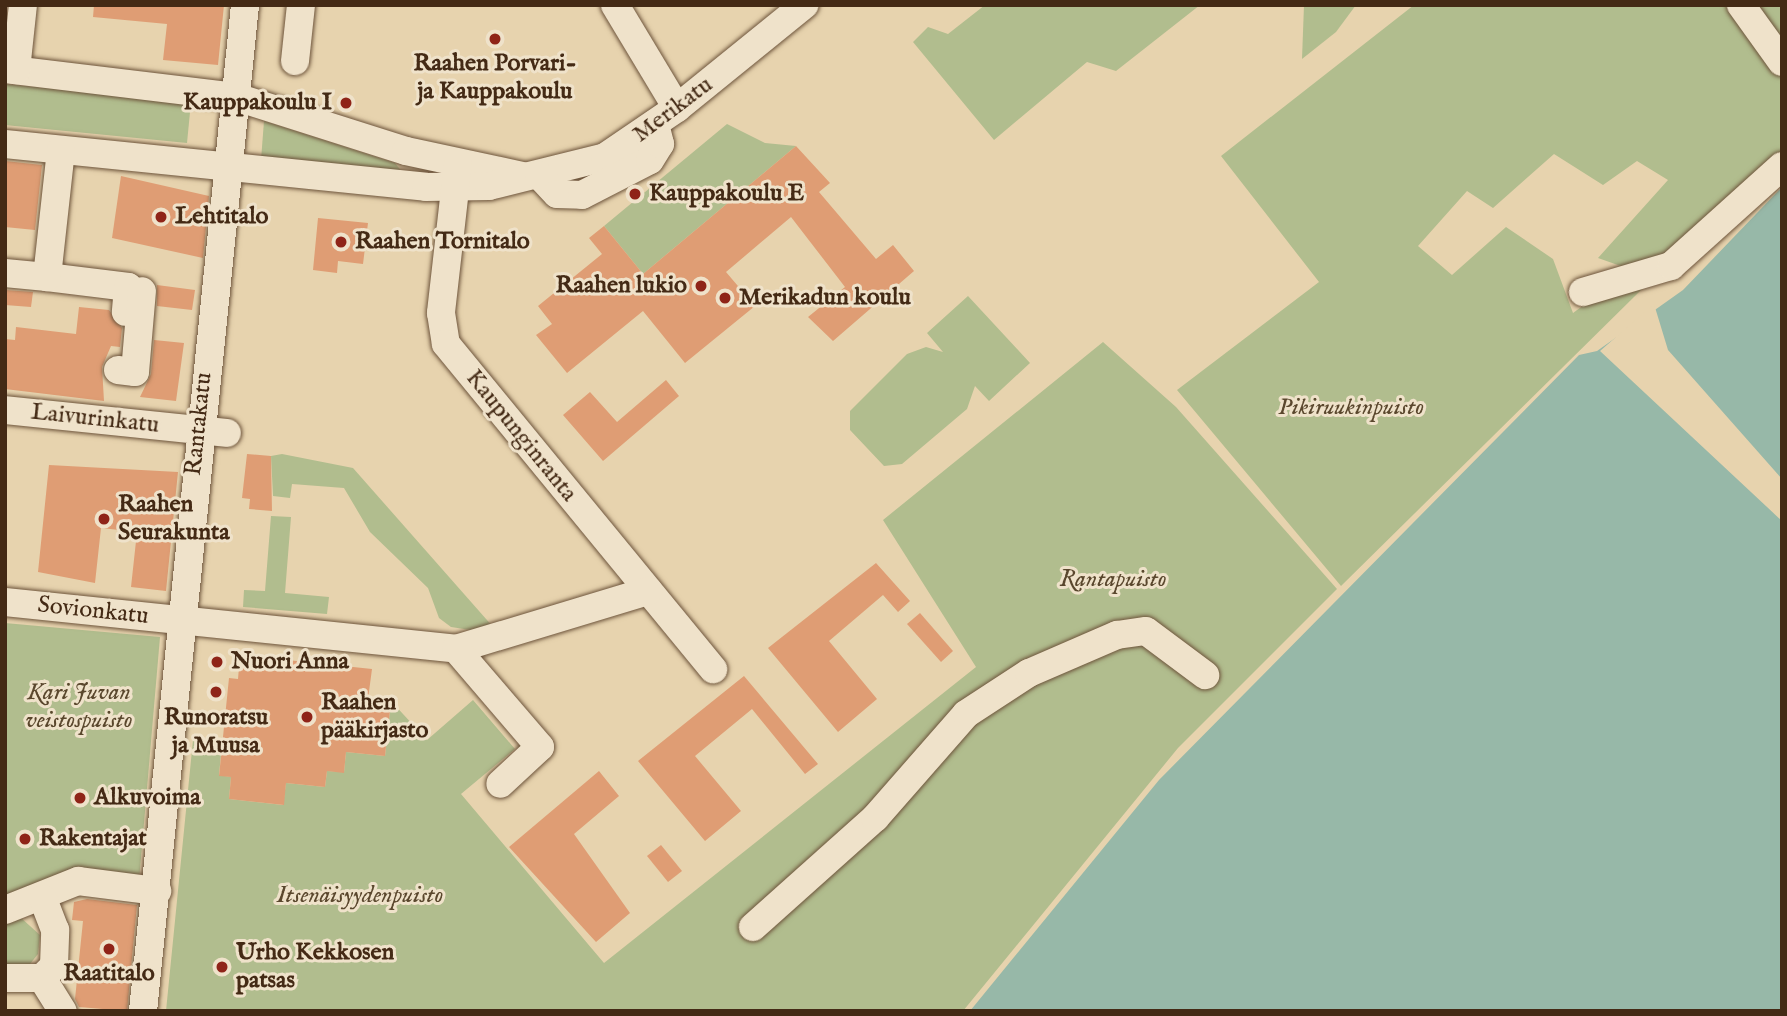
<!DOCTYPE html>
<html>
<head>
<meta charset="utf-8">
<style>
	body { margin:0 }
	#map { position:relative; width:1787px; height:1016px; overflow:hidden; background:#e7d3ae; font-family:"IM FELL English",serif }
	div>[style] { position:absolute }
	.green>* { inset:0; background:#b1bd8e }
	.water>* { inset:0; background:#97b8a8 }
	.pier>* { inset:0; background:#e7d3ae }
	.building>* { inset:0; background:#df9d74 }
	.roads { filter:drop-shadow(0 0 2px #6d543b) drop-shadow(0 0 2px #6d543b) }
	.minor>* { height:28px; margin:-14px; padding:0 14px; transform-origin:14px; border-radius:14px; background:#efe2ca }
	.dots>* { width:19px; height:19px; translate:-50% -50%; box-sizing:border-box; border:4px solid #efe2ca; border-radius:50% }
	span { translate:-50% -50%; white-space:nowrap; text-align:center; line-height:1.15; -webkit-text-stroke:6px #efe2ca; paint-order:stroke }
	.poi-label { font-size:24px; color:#442a15; font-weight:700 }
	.right { translate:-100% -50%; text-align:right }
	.left { translate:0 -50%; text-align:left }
	.street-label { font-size:24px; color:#442a15 }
	.park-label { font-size:24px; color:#5a472d; font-style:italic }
	.frame { position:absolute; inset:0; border:7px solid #442a15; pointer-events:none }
</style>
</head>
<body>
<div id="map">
	<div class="green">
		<div style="clip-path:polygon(985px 5px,1200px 5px,1116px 71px,1087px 62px,994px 140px,913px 42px,928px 27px,948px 34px)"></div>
		<div style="clip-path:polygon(1304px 5px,1356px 5px,1336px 32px,1302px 59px)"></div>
		<div style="clip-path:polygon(evenodd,1414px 5px,1782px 5px,1782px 151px,1341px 586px,1177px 390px,1319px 282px,1221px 156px,1414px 5px,1554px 154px,1603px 185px,1637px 161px,1668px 180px,1598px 258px,1632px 270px,1573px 313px,1553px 259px,1506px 227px,1452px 275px,1418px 246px,1467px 191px,1493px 208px,1554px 154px)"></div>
		<div style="clip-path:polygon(5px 84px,191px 102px,187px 143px,5px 125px)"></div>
		<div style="clip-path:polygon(264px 121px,395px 163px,402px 172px,261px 160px)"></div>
		<div style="clip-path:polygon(727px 124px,765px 143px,796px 146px,643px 274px,604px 226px)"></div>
		<div style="clip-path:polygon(968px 296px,1030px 363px,989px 401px,975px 386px,967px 409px,902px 464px,884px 466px,850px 430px,850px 411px,907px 354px,926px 347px,943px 352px,927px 333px)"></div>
		<div style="clip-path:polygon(1103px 342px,1176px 407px,1337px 589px,1178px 748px,963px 1011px,166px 1011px,193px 740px,222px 744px,219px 775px,231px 777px,229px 799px,283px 805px,286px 783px,325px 787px,327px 771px,344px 772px,346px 752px,385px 756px,391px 701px,427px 740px,473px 700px,515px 749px,461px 794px,604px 963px,976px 667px,883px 520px)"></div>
		<div style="clip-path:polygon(282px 454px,353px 468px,494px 628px,490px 633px,451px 627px,439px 618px,428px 588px,370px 532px,344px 488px,292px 484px,290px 498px,273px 496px,271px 456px)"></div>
		<div style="clip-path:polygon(271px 516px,291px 517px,285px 593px,329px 597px,327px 614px,243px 607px,244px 590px,265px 591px)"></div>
		<div style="clip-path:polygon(5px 623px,160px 637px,139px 881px,5px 902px)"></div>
		<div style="clip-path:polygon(20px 917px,40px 935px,38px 954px,30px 964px,5px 965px,5px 921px)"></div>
	</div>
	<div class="water">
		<div style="clip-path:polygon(1782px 187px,1782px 1011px,970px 1011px,1159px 780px,1579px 355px,1597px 351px,1683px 290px)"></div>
	</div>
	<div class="pier">
		<div style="clip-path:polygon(1654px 304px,1668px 350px,1782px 479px,1782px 521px,1600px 351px)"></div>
	</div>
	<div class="building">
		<div style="clip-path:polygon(94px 5px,224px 5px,218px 65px,163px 60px,167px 24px,93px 17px)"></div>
		<div style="clip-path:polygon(796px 146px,830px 183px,819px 192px,876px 259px,893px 245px,914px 271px,833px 341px,808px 317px,845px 287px,791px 217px,726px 272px,755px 306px,685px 363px,643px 311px,567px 373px,536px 335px,552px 324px,538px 306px,602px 254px,589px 238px,604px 226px,643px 274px)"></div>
		<div style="clip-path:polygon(5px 161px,42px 165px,35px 230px,5px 227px)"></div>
		<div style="clip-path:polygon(121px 176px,209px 196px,203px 258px,112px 238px)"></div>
		<div style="clip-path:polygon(318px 218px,368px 223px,363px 264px,338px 261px,337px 273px,313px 270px)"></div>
		<div style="clip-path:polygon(157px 285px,195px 290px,192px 310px,157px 306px)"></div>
		<div style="clip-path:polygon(5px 290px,33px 292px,31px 307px,5px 305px)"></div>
		<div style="clip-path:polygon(79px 307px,109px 310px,122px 328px,120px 347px,111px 346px,102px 367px,104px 401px,5px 389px,5px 339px,15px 340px,16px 327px,76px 334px)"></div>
		<div style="clip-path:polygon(154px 340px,184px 343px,176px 401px,140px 397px,151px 374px)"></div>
		<div style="clip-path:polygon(666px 380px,679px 396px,603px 461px,563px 415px,590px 392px,617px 422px)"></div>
		<div style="clip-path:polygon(247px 454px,271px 456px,272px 511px,249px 509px,250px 499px,242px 498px)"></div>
		<div style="clip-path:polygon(49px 465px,178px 472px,166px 591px,131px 587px,137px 532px,101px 528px,95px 583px,38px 572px)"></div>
		<div style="clip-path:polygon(876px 563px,910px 601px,898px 612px,883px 595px,829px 641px,877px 699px,838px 732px,768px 648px)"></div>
		<div style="clip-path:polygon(920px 613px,953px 651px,941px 662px,907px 624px)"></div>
		<div style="clip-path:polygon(240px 655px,372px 669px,368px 699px,391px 701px,385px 756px,346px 752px,344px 773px,327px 771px,325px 787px,286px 783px,284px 805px,229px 799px,231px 777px,219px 776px,229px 678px,238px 679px)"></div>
		<div style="clip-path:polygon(744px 676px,818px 764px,805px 774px,752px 709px,695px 756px,741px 811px,705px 841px,638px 761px)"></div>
		<div style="clip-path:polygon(599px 771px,619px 796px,574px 834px,630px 913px,596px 942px,509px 847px)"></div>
		<div style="clip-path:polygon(661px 845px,682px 871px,668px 882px,647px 856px)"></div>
		<div style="clip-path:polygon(87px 899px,137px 905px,127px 1011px,79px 1007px,75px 999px,83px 921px,72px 920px,74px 902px)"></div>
	</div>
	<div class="roads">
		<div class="minor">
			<div style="left:615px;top:5px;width:120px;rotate:59deg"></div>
			<div style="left:1741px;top:5px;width:70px;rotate:54.3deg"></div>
			<div style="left:295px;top:61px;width:56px;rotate:-83.9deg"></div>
			<div style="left:5px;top:69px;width:233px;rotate:6.9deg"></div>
			<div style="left:236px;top:97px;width:178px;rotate:17.6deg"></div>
			<div style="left:406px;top:151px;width:120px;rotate:12.1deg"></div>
			<div style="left:16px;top:70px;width:65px;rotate:-83.9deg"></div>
			<div style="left:5px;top:144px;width:423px;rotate:5.8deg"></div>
			<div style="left:426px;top:187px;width:63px;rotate:-0.9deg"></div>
			<div style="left:489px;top:186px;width:120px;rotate:-14deg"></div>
			<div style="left:605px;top:157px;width:87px;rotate:-34.2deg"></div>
			<div style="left:677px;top:108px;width:164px;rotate:-39deg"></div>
			<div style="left:61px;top:150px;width:128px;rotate:96.3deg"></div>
			<div style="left:47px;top:277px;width:82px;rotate:7deg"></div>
			<div style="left:128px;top:287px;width:25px;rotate:95deg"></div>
			<div style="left:458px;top:163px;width:151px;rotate:96.5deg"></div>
			<div style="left:441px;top:313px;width:31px;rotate:81deg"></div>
			<div style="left:446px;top:344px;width:421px;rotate:50.6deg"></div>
			<div style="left:539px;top:175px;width:26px;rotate:47deg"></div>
			<div style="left:557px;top:194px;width:25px;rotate:2deg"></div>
			<div style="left:582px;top:195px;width:76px;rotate:-27.2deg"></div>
			<div style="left:650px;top:160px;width:19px;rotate:-58deg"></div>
			<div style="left:660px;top:144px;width:21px;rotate:-104deg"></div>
			<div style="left:5px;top:273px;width:42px;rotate:5.4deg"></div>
			<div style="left:1583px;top:292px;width:92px;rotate:-16.5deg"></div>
			<div style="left:1671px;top:266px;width:149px;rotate:-42deg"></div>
			<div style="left:118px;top:370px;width:17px;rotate:7deg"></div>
			<div style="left:135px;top:372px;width:81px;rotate:-85.1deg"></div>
			<div style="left:5px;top:410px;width:223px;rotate:5.9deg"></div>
			<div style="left:5px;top:602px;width:453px;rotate:5.9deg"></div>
			<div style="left:456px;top:649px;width:201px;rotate:-16.8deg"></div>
			<div style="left:456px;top:649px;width:129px;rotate:49.4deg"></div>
			<div style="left:540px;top:747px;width:54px;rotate:137.2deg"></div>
			<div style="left:5px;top:910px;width:79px;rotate:-21.7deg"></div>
			<div style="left:78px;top:881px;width:80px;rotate:7.2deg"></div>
			<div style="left:753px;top:927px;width:164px;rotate:-41.8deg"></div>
			<div style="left:875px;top:818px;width:138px;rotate:-48.8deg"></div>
			<div style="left:966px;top:714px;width:75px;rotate:-33.1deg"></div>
			<div style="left:1029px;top:673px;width:96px;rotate:-23.4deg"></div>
			<div style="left:1117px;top:635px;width:29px;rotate:-8deg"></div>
			<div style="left:1146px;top:631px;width:74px;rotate:36.7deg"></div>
			<div style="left:5px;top:978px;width:37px"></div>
			<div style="left:42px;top:978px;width:17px;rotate:-45deg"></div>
			<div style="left:54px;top:966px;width:36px;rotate:-88deg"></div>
			<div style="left:55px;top:930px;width:33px;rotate:-111deg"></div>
			<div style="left:42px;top:978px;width:39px;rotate:58deg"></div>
			<div style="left:143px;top:1011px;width:1011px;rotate:-84.21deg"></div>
		</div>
	</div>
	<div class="dots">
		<div style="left:495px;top:39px;background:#8f2418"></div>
		<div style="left:346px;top:103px;background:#8f2418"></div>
		<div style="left:635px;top:194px;background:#8f2418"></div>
		<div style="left:161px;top:217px;background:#8f2418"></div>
		<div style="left:341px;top:242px;background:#8f2418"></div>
		<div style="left:701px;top:286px;background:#8f2418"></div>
		<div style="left:725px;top:298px;background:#8f2418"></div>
		<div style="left:104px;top:519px;background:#8f2418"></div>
		<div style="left:217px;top:662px;background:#8f2418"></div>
		<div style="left:216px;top:692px;background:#8f2418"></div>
		<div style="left:307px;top:717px;background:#8f2418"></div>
		<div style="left:80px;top:798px;background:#8f2418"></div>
		<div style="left:25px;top:839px;background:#8f2418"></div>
		<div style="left:109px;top:949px;background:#8f2418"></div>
		<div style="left:222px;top:967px;background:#8f2418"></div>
	</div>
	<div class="poi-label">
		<span style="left:495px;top:78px">Raahen Porvari-<br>ja Kauppakoulu</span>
		<span class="right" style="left:332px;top:103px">Kauppakoulu I</span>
		<span class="left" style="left:649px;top:194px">Kauppakoulu E</span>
		<span class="left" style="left:175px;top:217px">Lehtitalo</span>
		<span class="left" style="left:355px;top:242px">Raahen Tornitalo</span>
		<span class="right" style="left:687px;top:286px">Raahen lukio</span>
		<span class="left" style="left:739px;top:298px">Merikadun koulu</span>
		<span class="left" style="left:118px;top:519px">Raahen<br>Seurakunta</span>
		<span class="left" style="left:231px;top:662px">Nuori Anna</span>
		<span class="left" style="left:321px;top:717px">Raahen<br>pääkirjasto</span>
		<span style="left:216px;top:732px">Runoratsu<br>ja Muusa</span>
		<span class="left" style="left:94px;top:798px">Alkuvoima</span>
		<span class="left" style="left:39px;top:839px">Rakentajat</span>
		<span class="left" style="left:236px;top:967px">Urho Kekkosen<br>patsas</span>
		<span style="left:109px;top:974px">Raatitalo</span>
	</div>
	<div class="street-label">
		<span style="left:673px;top:110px;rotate:-37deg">Merikatu</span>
		<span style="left:95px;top:419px;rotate:6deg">Laivurinkatu</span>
		<span style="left:199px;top:424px;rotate:-84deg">Rantakatu</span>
		<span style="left:521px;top:436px;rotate:51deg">Kaupunginranta</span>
		<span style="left:93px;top:611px;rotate:6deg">Sovionkatu</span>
	</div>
	<div class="park-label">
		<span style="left:1351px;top:408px">Pikiruukinpuisto</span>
		<span style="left:1113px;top:580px">Rantapuisto</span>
		<span style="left:79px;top:707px">Kari Juvan<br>veistospuisto</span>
		<span style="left:360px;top:896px">Itsenäisyydenpuisto</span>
	</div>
	<div class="frame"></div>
</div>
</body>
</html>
